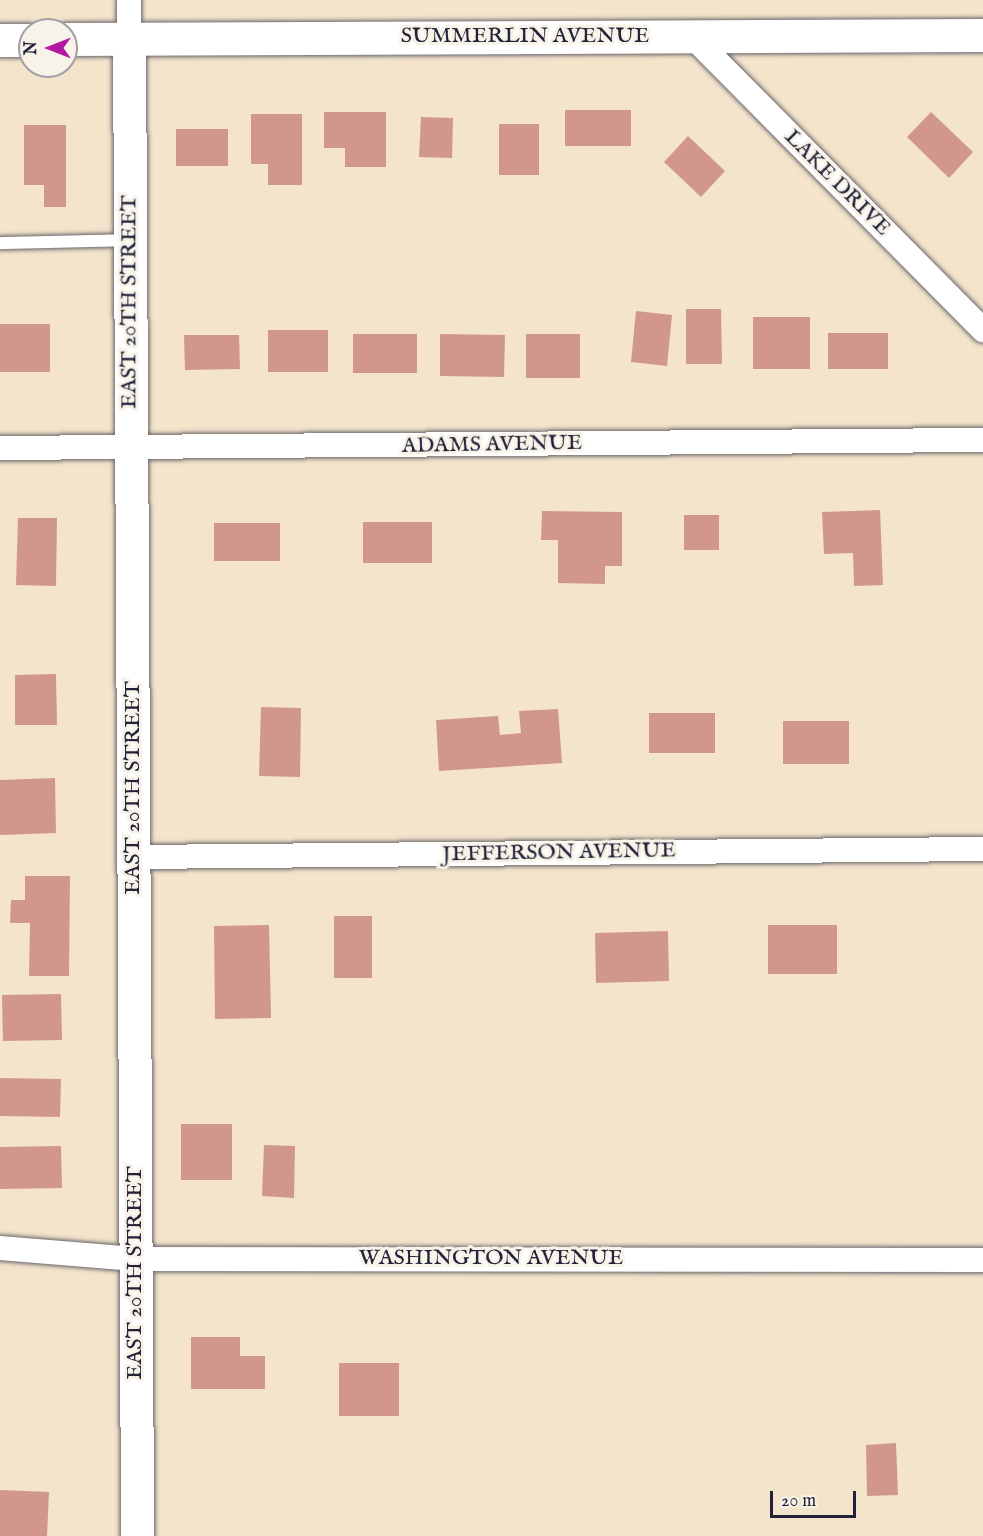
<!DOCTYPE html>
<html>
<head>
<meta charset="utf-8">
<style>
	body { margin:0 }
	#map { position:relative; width:983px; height:1536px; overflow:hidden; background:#f3e4cb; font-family:"IM FELL English",serif }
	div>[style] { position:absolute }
	.building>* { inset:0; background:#d1978f }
	.roads { filter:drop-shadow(0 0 2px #6b666d) drop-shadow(0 0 2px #6b666d) }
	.lane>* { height:12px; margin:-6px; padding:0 6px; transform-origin:6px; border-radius:6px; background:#fff }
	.street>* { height:24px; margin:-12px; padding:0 12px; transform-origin:12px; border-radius:12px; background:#fff }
	.secondary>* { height:33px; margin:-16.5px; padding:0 16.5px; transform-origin:16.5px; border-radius:16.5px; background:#fff }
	span { translate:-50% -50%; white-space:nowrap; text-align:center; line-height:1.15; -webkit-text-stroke:6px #f7f3e8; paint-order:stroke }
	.street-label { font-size:22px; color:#22223b }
	.north { position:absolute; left:18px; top:18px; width:60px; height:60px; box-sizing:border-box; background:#f7f3e8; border:2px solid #a29fa3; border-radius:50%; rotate:270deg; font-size:16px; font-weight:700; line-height:24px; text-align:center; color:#22223b }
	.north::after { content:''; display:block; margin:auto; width:21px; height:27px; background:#b5179e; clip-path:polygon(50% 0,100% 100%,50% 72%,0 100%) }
	.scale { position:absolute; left:770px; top:1491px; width:86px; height:27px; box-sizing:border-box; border:3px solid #22223b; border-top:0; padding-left:8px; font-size:18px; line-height:21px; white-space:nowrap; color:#22223b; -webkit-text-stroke:4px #f7f3e8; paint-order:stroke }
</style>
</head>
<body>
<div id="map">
	<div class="building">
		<div style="clip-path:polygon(565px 110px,631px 110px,631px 146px,565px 146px)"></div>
		<div style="clip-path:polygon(324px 112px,386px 112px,386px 167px,345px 167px,345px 148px,324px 148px)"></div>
		<div style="clip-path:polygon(931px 112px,973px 152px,949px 178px,907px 137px)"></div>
		<div style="clip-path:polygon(251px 114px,302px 114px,302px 185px,268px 185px,268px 164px,251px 164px)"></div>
		<div style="clip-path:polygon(421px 117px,453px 118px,452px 158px,419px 157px)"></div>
		<div style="clip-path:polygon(499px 124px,539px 124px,539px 175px,499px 175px)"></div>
		<div style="clip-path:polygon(24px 125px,66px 125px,66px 207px,44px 207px,44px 185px,24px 185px)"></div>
		<div style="clip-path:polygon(176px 129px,228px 129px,228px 166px,176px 166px)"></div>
		<div style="clip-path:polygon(688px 136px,725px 171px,701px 197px,664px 162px)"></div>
		<div style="clip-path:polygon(686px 309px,721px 309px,722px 364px,686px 364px)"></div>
		<div style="clip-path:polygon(636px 311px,672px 315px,667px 366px,631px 362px)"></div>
		<div style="clip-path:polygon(753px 317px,810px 317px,810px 369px,753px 369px)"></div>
		<div style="clip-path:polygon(0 324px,50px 324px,50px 372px,0 372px)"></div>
		<div style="clip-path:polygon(268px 330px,328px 330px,328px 372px,268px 372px)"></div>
		<div style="clip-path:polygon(828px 333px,888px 333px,888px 369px,828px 369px)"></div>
		<div style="clip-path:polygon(353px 334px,417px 334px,417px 373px,353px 373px)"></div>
		<div style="clip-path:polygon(440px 334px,505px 335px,504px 377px,440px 376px)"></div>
		<div style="clip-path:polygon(526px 334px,580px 334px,580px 378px,526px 378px)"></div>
		<div style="clip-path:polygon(184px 335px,239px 335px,240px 369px,185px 370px)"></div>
		<div style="clip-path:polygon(880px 510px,883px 585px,854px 586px,853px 553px,824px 554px,822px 512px)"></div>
		<div style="clip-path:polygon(542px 511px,622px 512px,622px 566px,605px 566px,605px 584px,558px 583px,558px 540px,541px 540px)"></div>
		<div style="clip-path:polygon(684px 515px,719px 515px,719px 550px,684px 550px)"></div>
		<div style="clip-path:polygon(18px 518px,57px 518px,56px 586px,16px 585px)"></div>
		<div style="clip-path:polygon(363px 522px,432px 522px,432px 563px,363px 563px)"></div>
		<div style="clip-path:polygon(214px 523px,280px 523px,280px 561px,214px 561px)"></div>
		<div style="clip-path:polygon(56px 674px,57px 725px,15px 725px,15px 675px)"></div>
		<div style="clip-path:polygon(261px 707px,301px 708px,300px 777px,259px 776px)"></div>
		<div style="clip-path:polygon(558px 709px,562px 763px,439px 771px,436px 720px,498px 716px,500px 735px,521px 733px,519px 711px)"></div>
		<div style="clip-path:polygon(649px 713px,715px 713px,715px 753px,649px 753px)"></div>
		<div style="clip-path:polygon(783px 721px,849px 721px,849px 764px,783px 764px)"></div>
		<div style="clip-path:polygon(55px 778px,56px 833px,0 835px,0 780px)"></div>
		<div style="clip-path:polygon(25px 876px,70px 876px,69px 976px,29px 976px,30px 923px,10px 923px,11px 900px,25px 900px)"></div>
		<div style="clip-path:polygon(334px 916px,372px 916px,372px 978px,334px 978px)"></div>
		<div style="clip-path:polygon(269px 925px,271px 1018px,215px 1019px,214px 926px)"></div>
		<div style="clip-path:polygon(768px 925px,837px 925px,837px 974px,768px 974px)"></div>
		<div style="clip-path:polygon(668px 931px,669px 981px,596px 983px,595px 933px)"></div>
		<div style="clip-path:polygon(61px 994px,62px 1040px,3px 1041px,2px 995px)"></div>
		<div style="clip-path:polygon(0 1078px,61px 1079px,60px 1117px,0 1116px)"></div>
		<div style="clip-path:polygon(181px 1124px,232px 1124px,232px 1180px,181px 1180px)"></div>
		<div style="clip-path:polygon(264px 1145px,295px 1146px,294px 1198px,262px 1196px)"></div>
		<div style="clip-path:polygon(61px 1146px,62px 1188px,0 1189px,0 1147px)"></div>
		<div style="clip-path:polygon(191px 1337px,240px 1337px,240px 1356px,265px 1356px,265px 1389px,191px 1389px)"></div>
		<div style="clip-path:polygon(339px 1363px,399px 1363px,399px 1416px,339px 1416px)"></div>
		<div style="clip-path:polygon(896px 1443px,898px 1495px,867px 1496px,866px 1445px)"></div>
		<div style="clip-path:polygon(0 1490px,49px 1492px,47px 1536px,0 1536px)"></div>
	</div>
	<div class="roads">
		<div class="lane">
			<div style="left:0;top:243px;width:129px;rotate:-1.3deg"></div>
		</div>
		<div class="street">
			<div style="left:129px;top:0;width:39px;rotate:90deg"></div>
			<div style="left:692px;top:36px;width:414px;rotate:45.3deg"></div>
			<div style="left:0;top:448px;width:983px;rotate:-0.47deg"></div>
			<div style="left:134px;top:857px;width:849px;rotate:-0.54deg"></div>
			<div style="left:0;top:1248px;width:135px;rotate:4.7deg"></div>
			<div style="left:135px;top:1259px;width:848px;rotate:0.07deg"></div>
		</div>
		<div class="secondary">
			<div style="left:66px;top:39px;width:917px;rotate:-0.25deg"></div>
			<div style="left:129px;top:39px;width:1497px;rotate:89.69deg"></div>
			<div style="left:0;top:40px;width:30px"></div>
		</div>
	</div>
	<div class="street-label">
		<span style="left:525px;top:37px">SUMMERLIN AVENUE</span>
		<span style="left:837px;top:183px;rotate:45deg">LAKE DRIVE</span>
		<span style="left:130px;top:302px;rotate:-90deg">EAST 20TH STREET</span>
		<span style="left:492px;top:445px;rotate:-1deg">ADAMS AVENUE</span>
		<span style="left:134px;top:788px;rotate:-90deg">EAST 20TH STREET</span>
		<span style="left:559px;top:853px;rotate:-1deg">JEFFERSON AVENUE</span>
		<span style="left:491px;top:1259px">WASHINGTON AVENUE</span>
		<span style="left:136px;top:1273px;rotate:-90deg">EAST 20TH STREET</span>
	</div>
	<div class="north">N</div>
	<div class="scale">20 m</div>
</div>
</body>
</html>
